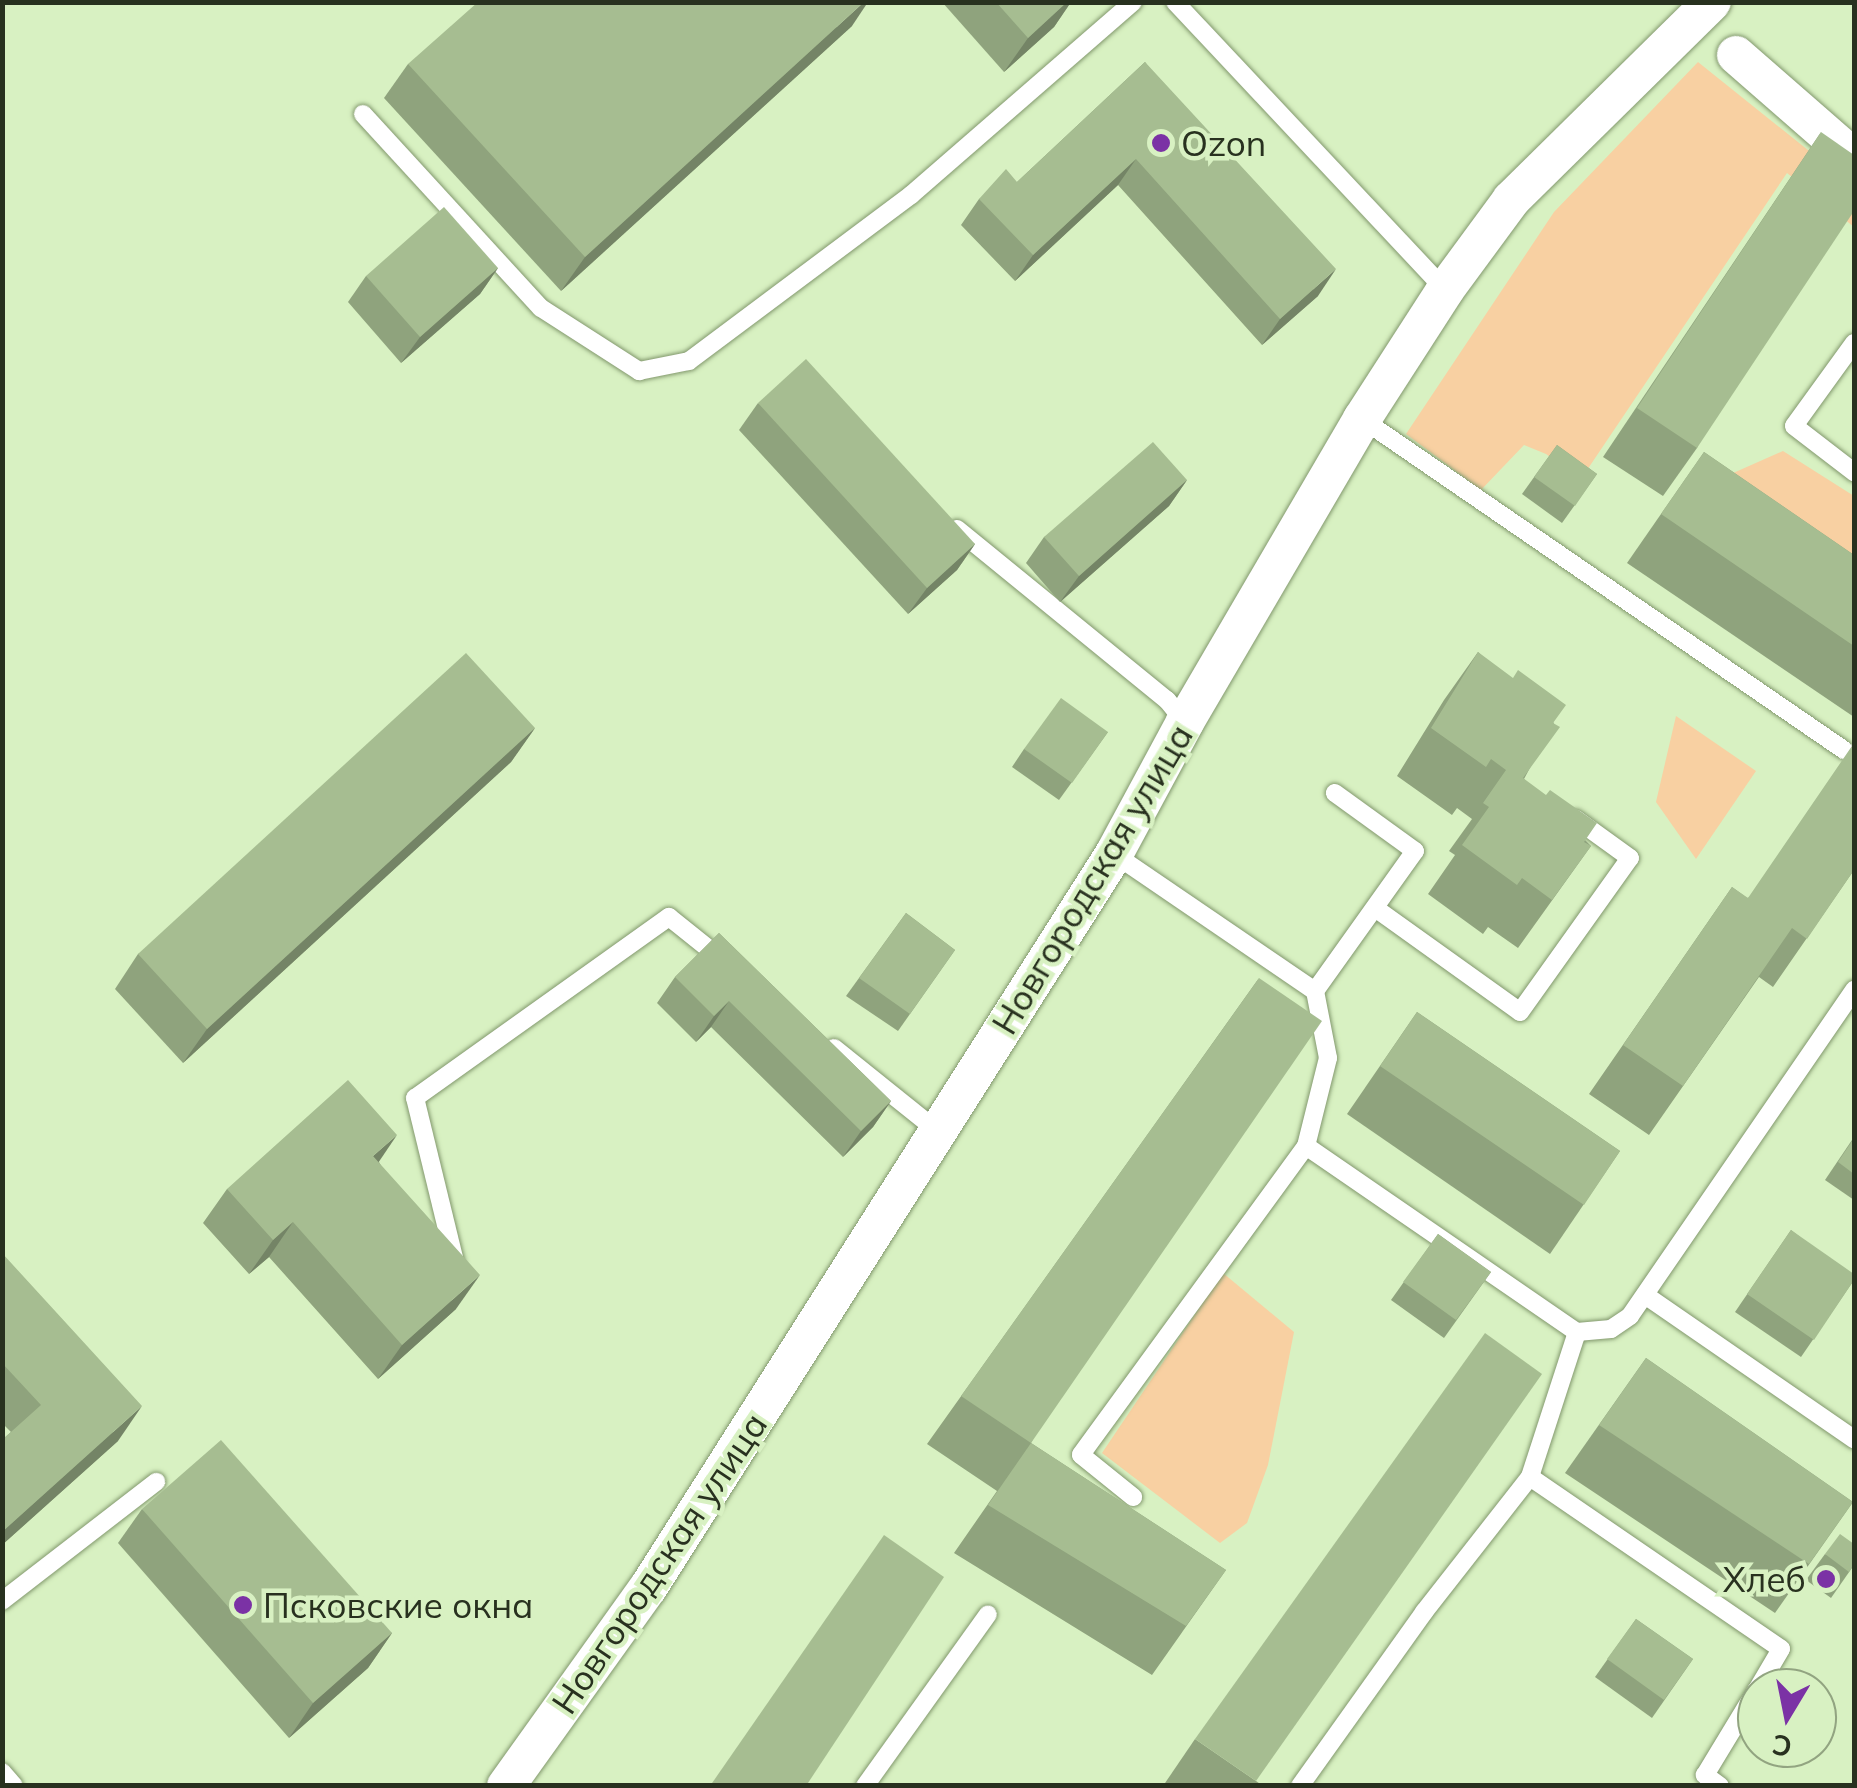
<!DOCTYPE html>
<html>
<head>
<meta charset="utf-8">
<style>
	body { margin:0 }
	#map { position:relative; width:1857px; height:1788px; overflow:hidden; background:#d8f1c2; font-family:Mulish,sans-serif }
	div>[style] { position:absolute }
	.green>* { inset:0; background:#f8d0a2 }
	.roads { filter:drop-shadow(0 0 2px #82986d) drop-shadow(0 0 2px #82986d) }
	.lane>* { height:18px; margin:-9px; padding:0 9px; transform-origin:9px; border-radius:9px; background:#fff }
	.street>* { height:38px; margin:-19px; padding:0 19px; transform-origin:19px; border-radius:19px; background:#fff }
	.wall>* { inset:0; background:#8fa37d }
	.shaded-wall>* { inset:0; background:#748466 }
	.building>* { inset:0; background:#a6bd91 }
	.dots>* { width:28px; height:28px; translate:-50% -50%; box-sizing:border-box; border:5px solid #d8f1c2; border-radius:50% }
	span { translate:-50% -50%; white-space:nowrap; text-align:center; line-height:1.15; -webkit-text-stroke:9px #d8f1c2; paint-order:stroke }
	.poi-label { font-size:35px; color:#28311f }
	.left { translate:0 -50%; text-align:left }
	.right { translate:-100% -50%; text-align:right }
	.street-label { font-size:35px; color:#28311f }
	.frame { position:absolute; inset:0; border:5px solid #28311f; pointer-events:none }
	.north { position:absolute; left:1737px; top:1668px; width:100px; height:100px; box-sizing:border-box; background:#d8f1c2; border:2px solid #92a481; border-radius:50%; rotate:190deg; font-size:28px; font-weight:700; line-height:40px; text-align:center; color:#28311f }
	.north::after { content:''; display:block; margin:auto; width:35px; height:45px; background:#7b32a5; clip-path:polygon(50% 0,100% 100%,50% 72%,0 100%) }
</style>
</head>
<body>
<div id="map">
	<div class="green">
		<div style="clip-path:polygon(1698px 62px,1854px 187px,1854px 227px,1787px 173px,1581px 479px,1546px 454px,1524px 445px,1481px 490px,1406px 434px,1554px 212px)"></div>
		<div style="clip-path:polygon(1783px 451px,1854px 496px,1854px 626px,1670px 501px)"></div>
		<div style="clip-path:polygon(1676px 716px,1756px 771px,1696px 859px,1656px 802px)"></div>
		<div style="clip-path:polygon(1223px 1273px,1294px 1332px,1268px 1465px,1247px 1523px,1220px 1543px,1102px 1453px)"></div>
	</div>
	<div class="roads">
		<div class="lane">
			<div style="left:1175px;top:2px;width:395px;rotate:46.8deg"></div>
			<div style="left:363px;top:114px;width:263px;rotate:47.5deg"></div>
			<div style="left:541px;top:308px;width:117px;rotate:32.7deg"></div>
			<div style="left:639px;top:371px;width:51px;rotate:-11.3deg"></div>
			<div style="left:689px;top:361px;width:277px;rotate:-36.8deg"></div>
			<div style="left:911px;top:195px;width:294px;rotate:-41deg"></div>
			<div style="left:1854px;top:343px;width:102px;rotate:125.9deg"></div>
			<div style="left:1794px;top:426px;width:76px;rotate:37.5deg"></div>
			<div style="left:1362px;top:419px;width:585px;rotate:34.48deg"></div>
			<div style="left:957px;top:529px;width:271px;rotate:39.2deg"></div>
			<div style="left:1167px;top:700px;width:28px;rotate:51deg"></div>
			<div style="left:1114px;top:854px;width:243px;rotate:34.3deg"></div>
			<div style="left:1315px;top:991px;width:68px;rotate:79deg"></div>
			<div style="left:1328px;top:1058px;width:91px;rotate:104deg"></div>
			<div style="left:1306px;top:1146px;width:382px;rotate:126.1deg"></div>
			<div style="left:1081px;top:1455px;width:67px;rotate:38.9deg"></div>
			<div style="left:1375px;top:908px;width:178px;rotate:35.6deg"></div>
			<div style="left:1520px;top:1012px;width:189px;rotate:-54.5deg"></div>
			<div style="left:1630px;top:858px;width:67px;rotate:-144.2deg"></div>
			<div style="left:1315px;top:991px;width:172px;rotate:-54.5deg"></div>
			<div style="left:1415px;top:851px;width:99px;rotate:-144.1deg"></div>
			<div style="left:834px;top:1048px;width:134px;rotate:38.7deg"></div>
			<div style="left:1306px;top:1146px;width:329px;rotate:34.5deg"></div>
			<div style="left:1577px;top:1332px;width:34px;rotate:-5deg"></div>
			<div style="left:1611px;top:1329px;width:23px;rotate:-34deg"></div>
			<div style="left:1630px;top:1316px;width:396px;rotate:-55.5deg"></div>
			<div style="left:456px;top:1266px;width:173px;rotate:-103.7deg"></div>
			<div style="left:415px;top:1098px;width:312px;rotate:-35.5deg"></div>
			<div style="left:669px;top:917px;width:70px;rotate:38.7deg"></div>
			<div style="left:1645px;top:1295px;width:254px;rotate:34.6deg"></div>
			<div style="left:1577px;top:1332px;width:152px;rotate:108deg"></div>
			<div style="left:1530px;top:1477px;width:304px;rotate:34.4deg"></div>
			<div style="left:1781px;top:1649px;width:45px;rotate:120.5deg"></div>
			<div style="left:2px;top:1601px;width:195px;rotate:-37.7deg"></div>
			<div style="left:2px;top:1772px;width:18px;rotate:49deg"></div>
			<div style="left:865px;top:1786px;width:211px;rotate:-54.4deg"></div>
			<div style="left:1300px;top:1786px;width:214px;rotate:-54.5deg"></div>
			<div style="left:1424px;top:1612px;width:172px;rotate:-51.9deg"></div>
			<div style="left:1720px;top:1786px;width:19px;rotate:-144deg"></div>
			<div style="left:1705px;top:1775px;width:100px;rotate:-58.8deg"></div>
		</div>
		<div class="street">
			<div style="left:1736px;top:55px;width:157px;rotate:41.1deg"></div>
			<div style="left:506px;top:1786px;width:244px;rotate:-54.4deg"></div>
			<div style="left:648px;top:1588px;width:869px;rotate:-57.59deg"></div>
			<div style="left:1114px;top:854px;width:150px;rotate:-61.7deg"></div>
			<div style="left:1185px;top:722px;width:351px;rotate:-59.7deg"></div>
			<div style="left:1362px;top:419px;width:153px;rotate:-57.2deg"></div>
			<div style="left:1445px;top:290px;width:112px;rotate:-53.7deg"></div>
			<div style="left:1511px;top:200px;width:282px;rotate:-44.6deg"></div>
		</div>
	</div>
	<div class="wall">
		<div style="clip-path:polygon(942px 2px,1071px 2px,1054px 27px,1004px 72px)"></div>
		<div style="clip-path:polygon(852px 26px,561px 291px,384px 98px,408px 64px)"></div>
		<div style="clip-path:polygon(1145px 62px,1318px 296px,1262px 345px,1118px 185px,1015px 281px,961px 225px,979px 199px,1017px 182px)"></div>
		<div style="clip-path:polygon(1821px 132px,1697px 448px,1663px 496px,1603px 457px)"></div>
		<div style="clip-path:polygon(498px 268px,480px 294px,401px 363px,348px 302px,366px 276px)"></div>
		<div style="clip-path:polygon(758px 403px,975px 544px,957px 570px,908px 614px,739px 430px)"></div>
		<div style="clip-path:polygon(1557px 445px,1597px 474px,1562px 523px,1522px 494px)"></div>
		<div style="clip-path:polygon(1704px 452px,1854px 555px,1854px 717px,1627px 563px)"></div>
		<div style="clip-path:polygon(1187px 480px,1169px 506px,1060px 602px,1026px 563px,1044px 537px)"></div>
		<div style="clip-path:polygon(1478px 652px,1554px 723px,1524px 779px,1591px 846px,1518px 948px,1488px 927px,1483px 934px,1428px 894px,1455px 855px,1449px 851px,1472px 819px,1457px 808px,1452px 815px,1397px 776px,1444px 700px)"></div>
		<div style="clip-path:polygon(535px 728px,511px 762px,183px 1063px,115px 989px,138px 954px)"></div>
		<div style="clip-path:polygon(1108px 732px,1059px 800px,1012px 767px,1024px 749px)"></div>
		<div style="clip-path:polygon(1854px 870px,1773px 987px,1759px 977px,1649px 1135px,1589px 1094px,1732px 887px,1747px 898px)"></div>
		<div style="clip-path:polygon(906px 913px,955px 950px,898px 1031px,846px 996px)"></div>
		<div style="clip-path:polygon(719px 933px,891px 1101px,873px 1127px,843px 1157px,711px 1027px,696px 1042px,657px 1003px,675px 977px)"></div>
		<div style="clip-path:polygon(1259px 978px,1031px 1443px,1226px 1570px,1152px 1675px,954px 1553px,997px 1491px,927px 1444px)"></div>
		<div style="clip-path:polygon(1417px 1012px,1620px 1151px,1550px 1254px,1347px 1114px)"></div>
		<div style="clip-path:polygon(1854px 1137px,1854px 1200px,1825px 1180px)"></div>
		<div style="clip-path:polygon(379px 1162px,456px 1309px,378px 1379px,269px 1257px,249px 1274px,203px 1223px,227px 1189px)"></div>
		<div style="clip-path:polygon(1791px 1230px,1854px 1280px,1801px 1357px,1735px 1312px)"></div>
		<div style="clip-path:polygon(1438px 1234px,1491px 1272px,1444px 1338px,1391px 1300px)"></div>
		<div style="clip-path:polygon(2px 1253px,118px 1441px,2px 1545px,2px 1440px,11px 1432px,2px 1423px)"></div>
		<div style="clip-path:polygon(1646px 1358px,1853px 1502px,1775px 1613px,1565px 1473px)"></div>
		<div style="clip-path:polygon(142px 1509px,392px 1633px,368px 1668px,289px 1738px,118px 1543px)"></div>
		<div style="clip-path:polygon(1825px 1554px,1854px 1565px,1831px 1598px,1806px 1580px)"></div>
		<div style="clip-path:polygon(1636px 1619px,1693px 1659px,1652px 1718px,1595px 1677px)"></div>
		<div style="clip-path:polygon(1195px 1739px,1256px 1781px,1263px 1786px,1163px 1786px)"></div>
	</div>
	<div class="shaded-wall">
		<div style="clip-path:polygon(864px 2px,868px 2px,852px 26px,561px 291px,585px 257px)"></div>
		<div style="clip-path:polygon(1067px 2px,1071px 2px,1054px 27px,1004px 72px,1028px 38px)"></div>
		<div style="clip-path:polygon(1136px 159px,1118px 185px,1015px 281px,1033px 255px)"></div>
		<div style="clip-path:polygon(498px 268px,480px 294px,401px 363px,420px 337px)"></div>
		<div style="clip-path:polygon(1336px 269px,1318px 296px,1262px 345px,1280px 319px)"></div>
		<div style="clip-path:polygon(1187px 480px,1169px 506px,1060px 602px,1079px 576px)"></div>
		<div style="clip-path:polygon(975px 544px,957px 570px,908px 614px,927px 588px)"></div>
		<div style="clip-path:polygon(535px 728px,511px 762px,183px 1063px,207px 1029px)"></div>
		<div style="clip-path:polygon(729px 1001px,711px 1027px,696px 1042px,714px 1016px)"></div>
		<div style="clip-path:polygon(891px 1101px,873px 1127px,843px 1157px,861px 1131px)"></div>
		<div style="clip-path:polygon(397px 1135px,374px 1169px,373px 1156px)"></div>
		<div style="clip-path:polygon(293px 1222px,269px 1257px,249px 1274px,273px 1240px)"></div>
		<div style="clip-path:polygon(480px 1275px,456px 1309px,378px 1379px,402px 1345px)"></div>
		<div style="clip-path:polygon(142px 1406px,118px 1441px,2px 1545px,2px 1532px)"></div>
		<div style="clip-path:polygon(392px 1633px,368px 1668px,289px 1738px,313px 1703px)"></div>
	</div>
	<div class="building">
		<div style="clip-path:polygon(478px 2px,864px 2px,585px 257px,408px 64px)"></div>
		<div style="clip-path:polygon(996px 2px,1067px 2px,1028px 38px)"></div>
		<div style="clip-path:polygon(1145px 62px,1336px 269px,1280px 319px,1136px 159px,1033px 255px,979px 199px,1006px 169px,1017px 182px)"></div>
		<div style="clip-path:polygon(1821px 132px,1854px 155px,1854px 211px,1697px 448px,1637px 408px)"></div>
		<div style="clip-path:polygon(444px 207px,498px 268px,420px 337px,366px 276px)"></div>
		<div style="clip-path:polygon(806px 359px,975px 544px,927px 588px,758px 403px)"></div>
		<div style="clip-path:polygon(1153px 442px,1187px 480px,1079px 576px,1044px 537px)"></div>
		<div style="clip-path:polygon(1557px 445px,1597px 474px,1575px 506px,1534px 477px)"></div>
		<div style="clip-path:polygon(1704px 452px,1854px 555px,1854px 646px,1661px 514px)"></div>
		<div style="clip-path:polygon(1478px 652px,1513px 678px,1518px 670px,1566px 705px,1553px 723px,1560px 727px,1523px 778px,1546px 795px,1550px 790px,1597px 823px,1584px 842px,1591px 846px,1552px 900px,1522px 878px,1517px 885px,1462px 845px,1489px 807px,1483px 803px,1506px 770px,1491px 759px,1486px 767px,1431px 728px)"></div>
		<div style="clip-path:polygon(466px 653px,535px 728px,207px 1029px,138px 954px)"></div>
		<div style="clip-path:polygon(1061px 698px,1108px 732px,1072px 783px,1024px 749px)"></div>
		<div style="clip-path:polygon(1854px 743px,1854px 870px,1807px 939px,1792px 928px,1683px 1086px,1623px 1045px,1732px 887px,1748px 898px)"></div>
		<div style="clip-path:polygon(906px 913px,955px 950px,910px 1014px,859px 978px)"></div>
		<div style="clip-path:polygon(719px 933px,891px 1101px,861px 1131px,729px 1001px,714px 1016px,675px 977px)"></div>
		<div style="clip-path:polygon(1259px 978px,1322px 1021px,1031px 1443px,961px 1396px)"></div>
		<div style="clip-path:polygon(1417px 1012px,1620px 1151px,1584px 1205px,1380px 1066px)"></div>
		<div style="clip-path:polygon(348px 1080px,397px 1135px,373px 1156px,480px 1275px,402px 1345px,293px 1222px,273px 1240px,227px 1189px)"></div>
		<div style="clip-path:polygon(1854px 1138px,1854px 1174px,1838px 1162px)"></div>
		<div style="clip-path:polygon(1791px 1230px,1854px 1274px,1854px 1280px,1814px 1340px,1747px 1294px)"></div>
		<div style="clip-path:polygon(1438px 1234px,1491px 1272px,1456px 1320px,1403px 1282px)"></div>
		<div style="clip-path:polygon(2px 1253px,142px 1406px,2px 1532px,2px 1440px,41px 1405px,2px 1363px)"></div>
		<div style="clip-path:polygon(1485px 1333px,1542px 1374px,1256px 1781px,1195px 1739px)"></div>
		<div style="clip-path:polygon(1646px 1358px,1853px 1502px,1809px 1564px,1599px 1425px)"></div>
		<div style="clip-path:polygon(221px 1440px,392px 1633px,313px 1703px,142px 1509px)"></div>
		<div style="clip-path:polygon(1031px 1443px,1226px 1570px,1186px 1626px,988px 1505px)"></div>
		<div style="clip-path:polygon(1840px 1534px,1854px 1544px,1854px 1564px,1849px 1572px,1825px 1554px)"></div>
		<div style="clip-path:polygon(884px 1535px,944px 1577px,806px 1786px,710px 1786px)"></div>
		<div style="clip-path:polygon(1636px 1619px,1693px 1659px,1664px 1700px,1607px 1659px)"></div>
	</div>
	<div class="dots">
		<div style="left:1161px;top:143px;background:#7b32a5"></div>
		<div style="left:1826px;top:1579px;background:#7b32a5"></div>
		<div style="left:243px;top:1605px;background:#7b32a5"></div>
	</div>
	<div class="poi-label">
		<span class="left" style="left:1181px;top:143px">Ozon</span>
		<span class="right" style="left:1806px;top:1579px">Хлеб</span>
		<span class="left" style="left:263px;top:1605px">Псковские окна</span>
	</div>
	<div class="street-label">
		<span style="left:1092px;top:879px;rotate:-59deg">Новгородская улица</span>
		<span style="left:659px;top:1563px;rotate:-56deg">Новгородская улица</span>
	</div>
	<div class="frame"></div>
	<div class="north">С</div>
</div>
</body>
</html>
